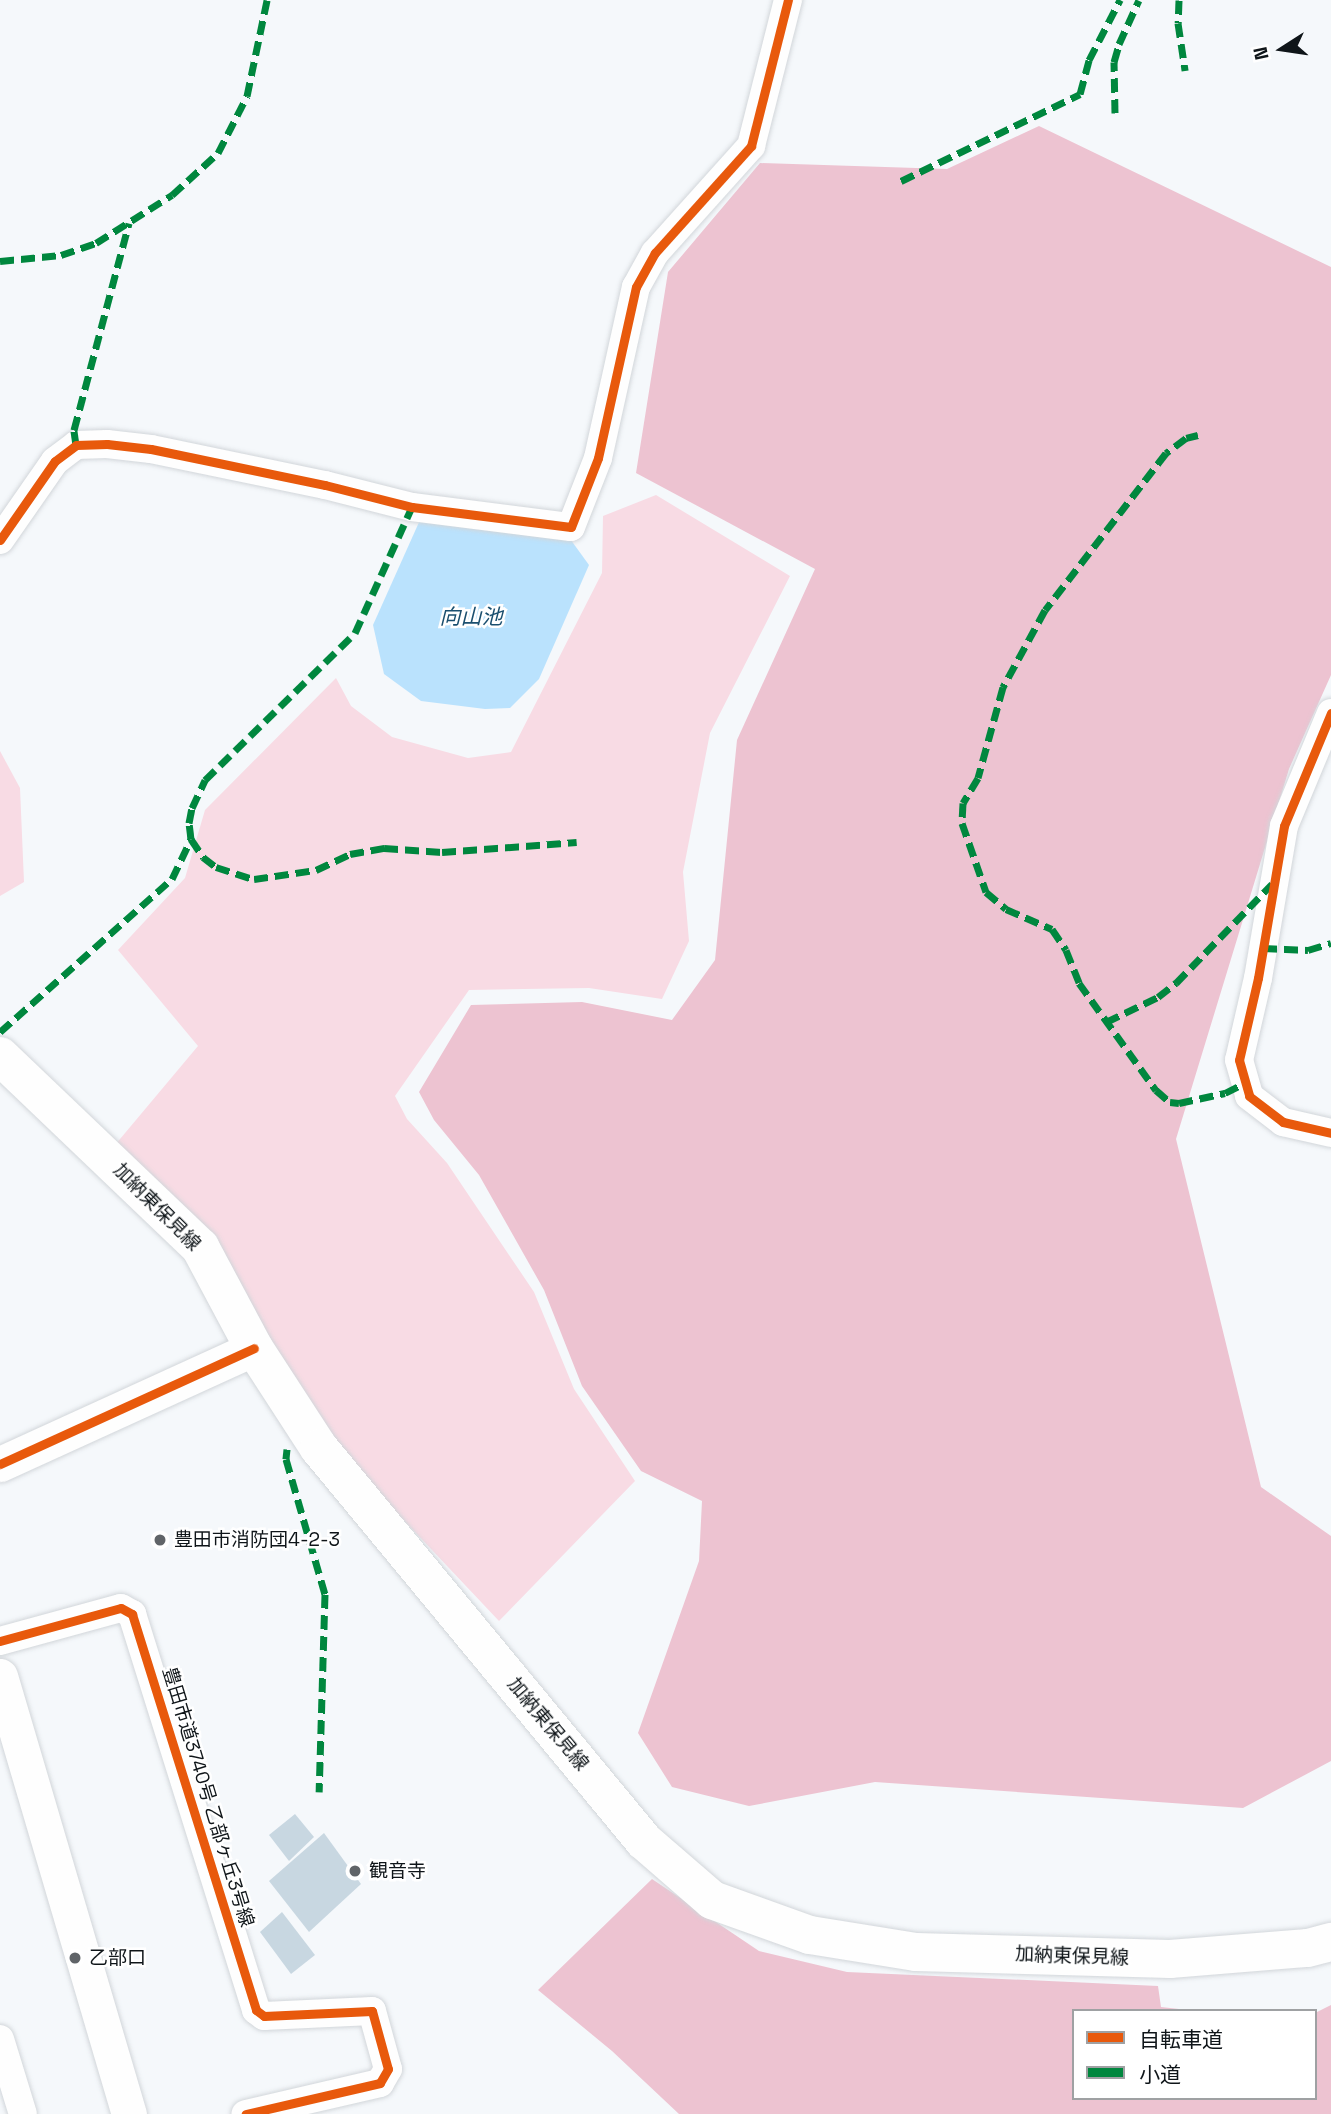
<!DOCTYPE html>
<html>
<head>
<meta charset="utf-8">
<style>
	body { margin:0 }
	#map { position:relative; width:1331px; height:2114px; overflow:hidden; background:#f5f8fb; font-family:"Space Grotesk","Noto Sans JP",sans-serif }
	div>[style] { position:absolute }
	.green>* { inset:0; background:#f8dbe4 }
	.forest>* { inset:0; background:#edc3d1 }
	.water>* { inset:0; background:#bae2fd }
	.building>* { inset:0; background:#c8d7e1 }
	.roads { filter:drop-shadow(0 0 2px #d2d6da) drop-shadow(0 0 2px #d2d6da) }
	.minor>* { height:28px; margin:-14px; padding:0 14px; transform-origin:14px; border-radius:14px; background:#fefefe }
	.tertiary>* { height:35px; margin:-17.5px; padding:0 17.5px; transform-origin:17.5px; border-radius:17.5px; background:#fefefe }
	.secondary>* { height:38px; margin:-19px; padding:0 19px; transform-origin:19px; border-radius:19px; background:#fefefe }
	.quiet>* { height:7px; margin-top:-3.5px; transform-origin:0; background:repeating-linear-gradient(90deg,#00873e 0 14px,transparent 0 21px) }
	.cycleway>* { height:9px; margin:-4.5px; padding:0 4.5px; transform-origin:4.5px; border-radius:4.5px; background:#e8590c }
	.dots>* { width:19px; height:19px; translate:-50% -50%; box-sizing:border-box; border:4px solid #fff; border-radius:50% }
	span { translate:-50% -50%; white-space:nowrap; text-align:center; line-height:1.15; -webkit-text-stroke:5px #fff; paint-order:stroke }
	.street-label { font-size:19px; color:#0f1519 }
	.poi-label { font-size:19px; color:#0f1519 }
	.left { translate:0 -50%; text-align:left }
	.water-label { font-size:21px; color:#1a4f6f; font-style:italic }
	.legend { position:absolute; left:1072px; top:2009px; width:245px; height:91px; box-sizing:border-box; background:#fff; border:2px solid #9fa1a3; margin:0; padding:9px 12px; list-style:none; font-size:21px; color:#0f1519 }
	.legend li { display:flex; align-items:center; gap:14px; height:35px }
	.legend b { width:35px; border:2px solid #9fa1a3 }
	.north { position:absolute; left:1247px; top:14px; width:70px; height:70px; -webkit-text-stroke:5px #fff; paint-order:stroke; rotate:258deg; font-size:19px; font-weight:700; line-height:28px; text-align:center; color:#0f1519 }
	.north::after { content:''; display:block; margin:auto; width:24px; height:32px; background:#0f1519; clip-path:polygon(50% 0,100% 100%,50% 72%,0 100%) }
</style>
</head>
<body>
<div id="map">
	<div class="green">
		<div style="clip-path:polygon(656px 495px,790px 576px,710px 733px,683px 872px,689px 941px,662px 999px,589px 988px,469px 990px,395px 1096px,407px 1119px,447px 1163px,534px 1292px,574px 1389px,635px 1481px,499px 1621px,329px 1441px,115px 1145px,198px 1046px,118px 950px,185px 878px,205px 810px,336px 678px,351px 706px,392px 737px,468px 758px,511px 752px,602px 573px,603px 516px)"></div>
		<div style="clip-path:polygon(0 751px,20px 788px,24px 882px,0 896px)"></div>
	</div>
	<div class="forest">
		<div style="clip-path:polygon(1039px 126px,1331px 267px,1331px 675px,1289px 769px,1176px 1139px,1261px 1487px,1331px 1536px,1331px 1761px,1243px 1808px,875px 1782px,749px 1806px,672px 1787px,638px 1733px,699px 1561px,702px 1501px,641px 1471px,582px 1386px,544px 1290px,479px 1175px,434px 1120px,419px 1092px,471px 1005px,582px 1002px,672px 1020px,715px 960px,737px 740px,815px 569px,636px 473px,668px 272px,760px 163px,947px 169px)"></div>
		<div style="clip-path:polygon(652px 1879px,759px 1951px,847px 1972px,1158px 1986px,1161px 2007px,1197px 2011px,1074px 2011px,1074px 2098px,1315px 2098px,1315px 2013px,1331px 2005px,1331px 2114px,679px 2114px,612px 2051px,538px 1990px)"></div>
	</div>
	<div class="water">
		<div style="clip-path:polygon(420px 520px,568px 536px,589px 565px,539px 679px,510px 708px,485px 709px,421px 701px,384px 674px,373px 625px)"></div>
	</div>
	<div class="building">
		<div style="clip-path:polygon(295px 1814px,314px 1837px,289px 1861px,269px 1835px)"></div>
		<div style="clip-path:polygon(324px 1833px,361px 1884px,309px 1932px,269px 1881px)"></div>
		<div style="clip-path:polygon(282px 1912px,315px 1955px,291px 1974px,260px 1932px)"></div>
	</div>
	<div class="roads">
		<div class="minor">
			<div style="left:0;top:540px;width:96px;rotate:-55.2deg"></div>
			<div style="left:55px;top:461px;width:26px;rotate:-37deg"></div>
			<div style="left:76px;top:445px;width:31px;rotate:-2deg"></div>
			<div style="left:107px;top:444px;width:44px;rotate:6.5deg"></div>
			<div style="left:151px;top:449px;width:178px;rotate:11.7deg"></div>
			<div style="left:325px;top:485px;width:90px;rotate:14.2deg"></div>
			<div style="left:412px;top:507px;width:160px;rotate:7.2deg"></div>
			<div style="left:571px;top:527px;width:74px;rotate:-68.6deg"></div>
			<div style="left:598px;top:458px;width:175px;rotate:-77.5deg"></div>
			<div style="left:636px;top:287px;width:39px;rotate:-61deg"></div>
			<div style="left:655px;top:253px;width:144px;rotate:-48.1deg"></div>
			<div style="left:751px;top:146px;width:151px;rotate:-75.8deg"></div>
			<div style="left:1331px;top:713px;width:122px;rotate:112.6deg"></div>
			<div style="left:1284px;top:826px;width:154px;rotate:99.7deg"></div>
			<div style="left:1258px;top:978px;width:84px;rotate:103deg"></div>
			<div style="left:1239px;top:1060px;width:37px;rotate:74deg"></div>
			<div style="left:1249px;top:1096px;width:43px;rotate:37.4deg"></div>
			<div style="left:1283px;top:1122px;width:49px;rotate:12.9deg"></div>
			<div style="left:0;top:1641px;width:125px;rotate:-15.3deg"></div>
			<div style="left:121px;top:1608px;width:13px;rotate:29deg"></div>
			<div style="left:132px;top:1614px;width:415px;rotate:72.6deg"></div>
			<div style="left:256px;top:2010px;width:10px;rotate:37deg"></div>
			<div style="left:264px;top:2016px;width:108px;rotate:-2.7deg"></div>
			<div style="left:372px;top:2011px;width:60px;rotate:74.6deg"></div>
			<div style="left:388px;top:2069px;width:16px;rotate:120deg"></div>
			<div style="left:380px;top:2083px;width:138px;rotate:167deg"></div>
			<div style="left:0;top:2039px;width:78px;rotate:73deg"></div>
		</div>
		<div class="tertiary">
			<div style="left:0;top:1464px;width:279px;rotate:-24.5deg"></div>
			<div style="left:0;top:1676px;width:457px;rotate:73.6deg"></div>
		</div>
		<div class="secondary">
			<div style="left:0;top:1056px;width:277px;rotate:43.7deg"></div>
			<div style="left:200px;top:1247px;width:115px;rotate:61.9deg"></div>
			<div style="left:254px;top:1348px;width:119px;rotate:57deg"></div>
			<div style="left:319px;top:1448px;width:510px;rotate:50.41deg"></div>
			<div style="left:644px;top:1841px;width:90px;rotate:40.9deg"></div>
			<div style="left:712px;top:1900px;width:104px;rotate:19.7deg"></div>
			<div style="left:810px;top:1935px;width:107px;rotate:9.1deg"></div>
			<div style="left:916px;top:1952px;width:254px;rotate:1.6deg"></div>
			<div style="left:1170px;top:1959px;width:138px;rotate:-4.6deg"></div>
			<div style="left:1308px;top:1948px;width:24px;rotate:-15deg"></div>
		</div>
	</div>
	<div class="quiet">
		<div style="left:1179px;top:0;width:23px;rotate:92deg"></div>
		<div style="left:1178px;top:23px;width:48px;rotate:81.5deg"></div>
		<div style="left:1115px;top:113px;width:51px;rotate:-91.1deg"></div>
		<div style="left:1114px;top:62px;width:19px;rotate:-74deg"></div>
		<div style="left:1119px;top:44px;width:48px;rotate:-65.6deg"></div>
		<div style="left:901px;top:181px;width:199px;rotate:-25.9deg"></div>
		<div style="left:1080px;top:94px;width:35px;rotate:-75deg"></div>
		<div style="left:1089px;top:60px;width:68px;rotate:-62.7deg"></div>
		<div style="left:0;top:261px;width:61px;rotate:-5.6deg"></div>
		<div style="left:61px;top:255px;width:37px;rotate:-19deg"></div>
		<div style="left:96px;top:243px;width:90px;rotate:-32.3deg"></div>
		<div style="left:172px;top:195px;width:62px;rotate:-42.4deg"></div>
		<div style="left:218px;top:153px;width:64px;rotate:-63deg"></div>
		<div style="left:247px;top:96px;width:98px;rotate:-78.2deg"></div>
		<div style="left:1198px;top:435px;width:12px;rotate:166deg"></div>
		<div style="left:1186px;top:438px;width:25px;rotate:143deg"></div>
		<div style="left:1166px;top:453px;width:198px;rotate:127.6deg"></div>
		<div style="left:1045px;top:610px;width:88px;rotate:118.6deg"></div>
		<div style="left:1003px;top:687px;width:94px;rotate:105.4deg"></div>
		<div style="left:978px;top:778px;width:29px;rotate:121deg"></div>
		<div style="left:963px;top:803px;width:20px;rotate:93deg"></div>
		<div style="left:962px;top:823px;width:73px;rotate:70.8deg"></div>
		<div style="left:986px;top:892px;width:26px;rotate:40deg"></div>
		<div style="left:1006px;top:909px;width:50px;rotate:23.5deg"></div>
		<div style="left:1052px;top:929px;width:25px;rotate:56deg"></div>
		<div style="left:1066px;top:950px;width:35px;rotate:68deg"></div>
		<div style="left:1079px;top:983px;width:132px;rotate:54.3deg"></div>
		<div style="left:1156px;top:1090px;width:18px;rotate:41deg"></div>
		<div style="left:1170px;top:1102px;width:9px;rotate:6deg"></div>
		<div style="left:1179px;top:1103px;width:47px;rotate:-12.3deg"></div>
		<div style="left:1225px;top:1093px;width:22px;rotate:-27deg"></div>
		<div style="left:76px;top:445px;width:15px;rotate:-98deg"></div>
		<div style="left:74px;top:430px;width:214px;rotate:-75.1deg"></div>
		<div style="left:191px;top:839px;width:22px;rotate:56deg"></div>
		<div style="left:203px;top:857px;width:16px;rotate:38deg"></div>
		<div style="left:216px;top:867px;width:40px;rotate:18deg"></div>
		<div style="left:254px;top:879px;width:63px;rotate:-8.3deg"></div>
		<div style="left:316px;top:870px;width:38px;rotate:-25deg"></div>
		<div style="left:350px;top:854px;width:35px;rotate:-10deg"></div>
		<div style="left:384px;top:848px;width:58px;rotate:3.9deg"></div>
		<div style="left:442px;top:852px;width:135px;rotate:-4.2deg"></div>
		<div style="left:1263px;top:948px;width:45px;rotate:2.5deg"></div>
		<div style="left:1308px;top:950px;width:24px;rotate:-17deg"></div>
		<div style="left:1106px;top:1022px;width:58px;rotate:-25.7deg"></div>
		<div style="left:1158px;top:997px;width:23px;rotate:-38deg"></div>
		<div style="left:1176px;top:983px;width:138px;rotate:-45.9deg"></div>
		<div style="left:0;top:1032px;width:230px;rotate:-41.7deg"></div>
		<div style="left:172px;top:879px;width:44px;rotate:-64.6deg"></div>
		<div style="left:191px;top:839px;width:16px;rotate:-97deg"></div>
		<div style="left:189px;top:823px;width:15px;rotate:-79deg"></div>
		<div style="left:192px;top:808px;width:31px;rotate:-65deg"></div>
		<div style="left:205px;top:780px;width:210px;rotate:-44.4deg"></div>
		<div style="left:355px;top:633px;width:138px;rotate:-65.7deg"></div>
		<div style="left:287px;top:1449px;width:10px;rotate:96deg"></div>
		<div style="left:286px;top:1459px;width:141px;rotate:73.9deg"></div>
		<div style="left:325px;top:1594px;width:198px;rotate:91.7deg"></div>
	</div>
	<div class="cycleway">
		<div style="left:0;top:540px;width:96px;rotate:-55.2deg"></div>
		<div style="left:55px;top:461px;width:26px;rotate:-37deg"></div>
		<div style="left:76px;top:445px;width:31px;rotate:-2deg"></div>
		<div style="left:107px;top:444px;width:44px;rotate:6.5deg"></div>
		<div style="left:151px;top:449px;width:178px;rotate:11.7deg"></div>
		<div style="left:325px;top:485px;width:90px;rotate:14.2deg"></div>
		<div style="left:412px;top:507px;width:160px;rotate:7.2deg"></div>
		<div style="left:571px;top:527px;width:74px;rotate:-68.6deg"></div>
		<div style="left:598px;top:458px;width:175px;rotate:-77.5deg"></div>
		<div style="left:636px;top:287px;width:39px;rotate:-61deg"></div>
		<div style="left:655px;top:253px;width:144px;rotate:-48.1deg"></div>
		<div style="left:751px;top:146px;width:151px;rotate:-75.8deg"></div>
		<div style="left:1331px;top:713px;width:122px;rotate:112.6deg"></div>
		<div style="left:1284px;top:826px;width:154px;rotate:99.7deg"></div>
		<div style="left:1258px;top:978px;width:84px;rotate:103deg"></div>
		<div style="left:1239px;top:1060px;width:37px;rotate:74deg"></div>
		<div style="left:1249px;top:1096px;width:43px;rotate:37.4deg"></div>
		<div style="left:1283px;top:1122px;width:49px;rotate:12.9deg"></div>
		<div style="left:0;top:1464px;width:279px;rotate:-24.5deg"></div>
		<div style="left:0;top:1641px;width:125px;rotate:-15.3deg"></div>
		<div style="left:121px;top:1608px;width:13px;rotate:29deg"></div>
		<div style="left:132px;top:1614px;width:415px;rotate:72.6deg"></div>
		<div style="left:256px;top:2010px;width:10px;rotate:37deg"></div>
		<div style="left:264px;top:2016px;width:108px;rotate:-2.7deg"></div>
		<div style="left:372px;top:2011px;width:60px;rotate:74.6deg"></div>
		<div style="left:388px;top:2069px;width:16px;rotate:120deg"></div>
		<div style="left:380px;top:2083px;width:138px;rotate:167deg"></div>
	</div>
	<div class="dots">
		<div style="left:160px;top:1540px;background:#606468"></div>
		<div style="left:355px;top:1871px;background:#606468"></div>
		<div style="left:75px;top:1958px;background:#606468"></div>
	</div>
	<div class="street-label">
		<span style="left:157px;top:1207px;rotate:45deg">加納東保見線</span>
		<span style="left:548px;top:1724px;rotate:50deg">加納東保見線</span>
		<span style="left:208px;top:1797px;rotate:73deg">豊田市道3740号 乙部ヶ丘3号線</span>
		<span style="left:1072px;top:1956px;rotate:2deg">加納東保見線</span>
	</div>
	<div class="poi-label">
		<span class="left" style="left:174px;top:1540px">豊田市消防団4-2-3</span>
		<span class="left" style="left:369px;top:1871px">観音寺</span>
		<span class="left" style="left:89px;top:1958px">乙部口</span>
	</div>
	<div class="water-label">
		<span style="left:471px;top:617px">向山池</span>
	</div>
	<ul class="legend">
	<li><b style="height:9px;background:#e8590c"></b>自転車道</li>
	<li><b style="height:9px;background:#00873e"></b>小道</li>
	</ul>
	<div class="north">N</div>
</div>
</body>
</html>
